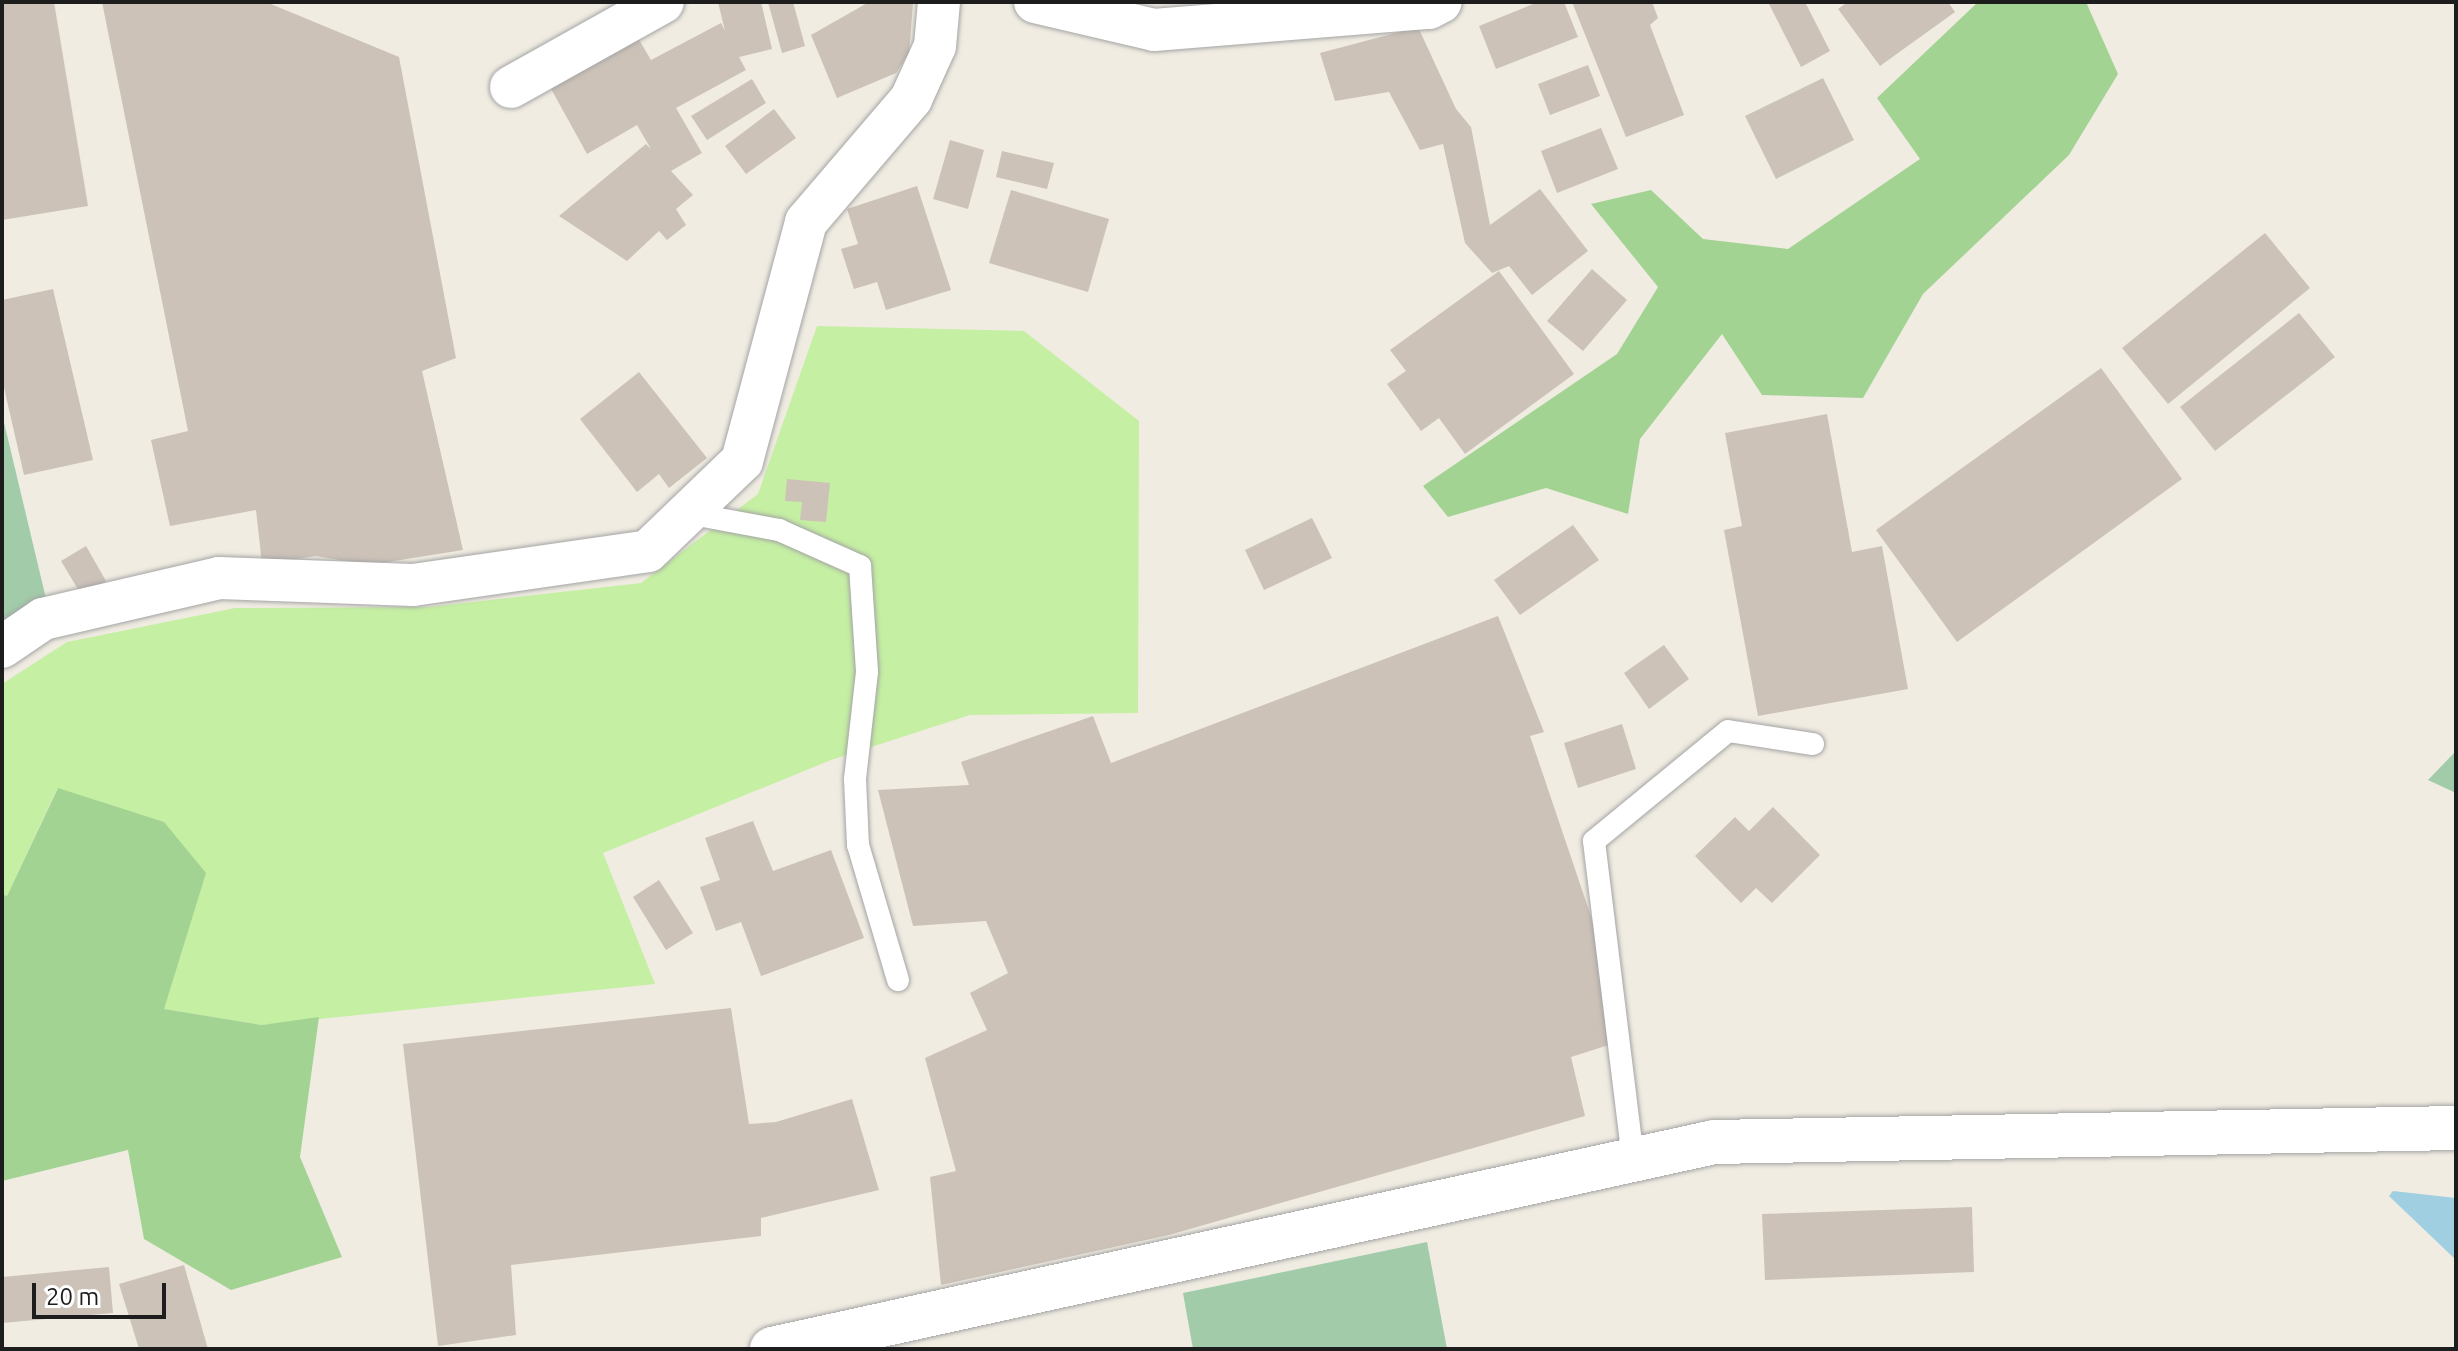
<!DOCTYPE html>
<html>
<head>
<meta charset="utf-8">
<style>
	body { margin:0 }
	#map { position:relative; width:2458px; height:1351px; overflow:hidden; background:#f0ece2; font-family:Ubuntu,sans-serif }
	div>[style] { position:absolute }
	.grass>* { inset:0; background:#c5efa3 }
	.forest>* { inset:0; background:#a3d393 }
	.cemetery>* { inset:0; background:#a1cba9 }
	.water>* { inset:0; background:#9fcfe1 }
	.building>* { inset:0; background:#ccc2b8 }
	.roads { filter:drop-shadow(0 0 2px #a4a4a4) drop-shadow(0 0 2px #a4a4a4) }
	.service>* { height:22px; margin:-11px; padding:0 11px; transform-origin:11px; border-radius:11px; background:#fff }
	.minor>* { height:42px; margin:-21px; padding:0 21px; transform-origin:21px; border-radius:21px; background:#fff }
	.tertiary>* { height:44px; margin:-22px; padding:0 22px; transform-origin:22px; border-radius:22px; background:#fff }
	span { translate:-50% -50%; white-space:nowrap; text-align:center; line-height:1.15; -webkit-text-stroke:6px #fff; paint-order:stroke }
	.frame { position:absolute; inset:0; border:4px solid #1d1d1d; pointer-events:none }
	.scale { position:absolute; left:32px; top:1283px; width:134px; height:36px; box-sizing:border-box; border:4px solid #1d1d1d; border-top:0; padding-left:10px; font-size:24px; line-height:28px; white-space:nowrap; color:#1d1d1d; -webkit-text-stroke:6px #fff; paint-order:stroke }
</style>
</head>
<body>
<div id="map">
	<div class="grass">
		<div style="clip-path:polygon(817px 326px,1024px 331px,1139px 421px,1138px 713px,970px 715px,831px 760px,603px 853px,655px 984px,262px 1025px,163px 1009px,57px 789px,7px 896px,2px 894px,2px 684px,67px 642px,235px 608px,429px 607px,641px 583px,758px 494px)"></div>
	</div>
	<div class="forest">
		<div style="clip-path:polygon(1978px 2px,2086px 2px,2118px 74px,2069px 155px,1923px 294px,1863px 398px,1762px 395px,1722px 334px,1640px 439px,1628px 514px,1546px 488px,1448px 517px,1423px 486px,1617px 354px,1658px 287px,1591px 204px,1651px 190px,1703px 239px,1788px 249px,1920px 159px,1877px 98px)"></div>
		<div style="clip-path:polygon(58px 788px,164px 822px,206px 873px,164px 1009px,262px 1025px,319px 1017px,300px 1157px,342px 1257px,231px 1290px,144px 1239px,128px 1150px,2px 1181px,2px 894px,7px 896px)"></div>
	</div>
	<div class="cemetery">
		<div style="clip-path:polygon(2px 414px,48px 607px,2px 626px)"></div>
		<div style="clip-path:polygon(2456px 751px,2456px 793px,2428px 780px)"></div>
		<div style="clip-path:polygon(1427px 1242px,1447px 1349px,1193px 1349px,1183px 1293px)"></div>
	</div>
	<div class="water">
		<div style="clip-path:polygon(2393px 1191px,2456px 1198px,2456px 1260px,2389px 1196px)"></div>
	</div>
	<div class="building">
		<div style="clip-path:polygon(2px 2px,54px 2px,88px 206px,2px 220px)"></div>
		<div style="clip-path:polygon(102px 2px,266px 2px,399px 57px,456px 358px,422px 371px,463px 550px,369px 565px,316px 556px,262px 564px,256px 510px,170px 526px,151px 440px,188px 431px)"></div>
		<div style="clip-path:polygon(718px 2px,761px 2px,772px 49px,739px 57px,746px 70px,676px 108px,702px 153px,671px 171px,693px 195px,676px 209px,686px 225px,667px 240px,659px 231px,627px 261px,559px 216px,646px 144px,651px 149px,637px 125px,587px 154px,550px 87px,638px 38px,651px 60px,721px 23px,725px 31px)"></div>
		<div style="clip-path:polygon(768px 2px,793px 2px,805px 46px,782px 53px)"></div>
		<div style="clip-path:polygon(869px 2px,913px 4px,909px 53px,896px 73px,837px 98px,811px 35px)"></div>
		<div style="clip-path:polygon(1538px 2px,1564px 2px,1578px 37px,1496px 69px,1479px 26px)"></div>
		<div style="clip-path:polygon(1572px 2px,1652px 2px,1658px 18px,1650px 25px,1684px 115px,1626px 137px)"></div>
		<div style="clip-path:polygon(1768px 2px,1805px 2px,1830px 51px,1801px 67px)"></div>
		<div style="clip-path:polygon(1848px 2px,1948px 2px,1955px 12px,1880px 66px,1838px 9px)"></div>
		<div style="clip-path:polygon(1418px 27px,1456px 109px,1471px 127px,1490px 225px,1540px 189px,1588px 251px,1532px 295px,1509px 266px,1492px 273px,1465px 243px,1443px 144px,1420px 150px,1389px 92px,1335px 101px,1320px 53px)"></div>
		<div style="clip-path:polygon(1588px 65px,1600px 96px,1550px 115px,1538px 84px)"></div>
		<div style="clip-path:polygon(1823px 78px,1854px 140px,1776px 179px,1745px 116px)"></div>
		<div style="clip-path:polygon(752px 79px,766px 103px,707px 140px,691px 116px)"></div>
		<div style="clip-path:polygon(774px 109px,796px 138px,746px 174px,725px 146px)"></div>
		<div style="clip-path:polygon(1601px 128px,1618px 169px,1557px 193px,1541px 151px)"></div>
		<div style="clip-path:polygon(950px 140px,984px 150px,968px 209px,933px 199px)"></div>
		<div style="clip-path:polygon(1002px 151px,1054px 163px,1047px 189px,996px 177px)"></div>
		<div style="clip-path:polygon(917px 186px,951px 290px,886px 310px,877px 282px,854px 289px,841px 249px,858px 244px,847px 209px)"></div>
		<div style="clip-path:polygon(1011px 190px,1109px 219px,1088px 292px,989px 263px)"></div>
		<div style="clip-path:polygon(2265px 233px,2310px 288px,2168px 404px,2122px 348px)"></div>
		<div style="clip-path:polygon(1592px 269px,1627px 300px,1583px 351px,1547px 321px)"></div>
		<div style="clip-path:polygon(1499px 271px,1574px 374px,1465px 454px,1439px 418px,1421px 431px,1387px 384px,1406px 371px,1390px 350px)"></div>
		<div style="clip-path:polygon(53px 289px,93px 460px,24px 475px,2px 379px,2px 300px)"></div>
		<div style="clip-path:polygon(2299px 313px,2335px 357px,2215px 451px,2180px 407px)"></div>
		<div style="clip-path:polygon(2101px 368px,2182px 479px,1957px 642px,1876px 530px)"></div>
		<div style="clip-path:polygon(639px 372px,707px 458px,669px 488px,659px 474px,637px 492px,580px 419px)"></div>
		<div style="clip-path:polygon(1827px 414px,1852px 552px,1882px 546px,1908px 689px,1758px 716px,1724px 530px,1742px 526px,1725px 433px)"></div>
		<div style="clip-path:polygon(787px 479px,830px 483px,826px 522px,800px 520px,802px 502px,785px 501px)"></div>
		<div style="clip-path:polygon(1312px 518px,1332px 558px,1264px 590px,1245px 550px)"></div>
		<div style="clip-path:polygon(1573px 525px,1599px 560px,1520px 615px,1494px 580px)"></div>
		<div style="clip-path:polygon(86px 546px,106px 581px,82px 596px,61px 561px)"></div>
		<div style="clip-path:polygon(1498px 616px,1544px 732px,1530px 736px,1598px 937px,1615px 1043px,1571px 1057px,1585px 1116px,1169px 1235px,941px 1285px,930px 1177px,956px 1171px,925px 1058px,987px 1030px,970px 993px,1008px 973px,986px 921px,913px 926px,878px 790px,969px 785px,961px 762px,1093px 716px,1111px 763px)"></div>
		<div style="clip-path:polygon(1664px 645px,1689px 679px,1649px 709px,1624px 673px)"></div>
		<div style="clip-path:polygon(1622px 724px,1636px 769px,1578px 788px,1564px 743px)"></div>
		<div style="clip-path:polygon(1773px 807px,1820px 855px,1772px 903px,1756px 888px,1741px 903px,1695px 856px,1735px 817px,1749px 831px)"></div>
		<div style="clip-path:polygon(753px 821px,773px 871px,831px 850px,864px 938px,761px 976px,741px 922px,716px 931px,700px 887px,720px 880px,705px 838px)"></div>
		<div style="clip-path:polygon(659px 880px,693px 933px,666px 950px,633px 897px)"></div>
		<div style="clip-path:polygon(731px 1008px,749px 1124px,776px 1122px,852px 1099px,879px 1190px,761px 1218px,761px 1236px,511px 1265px,516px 1335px,438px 1346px,403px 1044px)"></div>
		<div style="clip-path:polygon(1972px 1207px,1974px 1272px,1765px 1280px,1762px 1214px)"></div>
		<div style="clip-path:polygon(184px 1265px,208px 1349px,139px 1349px,119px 1284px)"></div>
		<div style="clip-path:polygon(109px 1267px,113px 1313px,2px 1323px,2px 1277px)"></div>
	</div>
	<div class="roads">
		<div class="service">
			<div style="left:687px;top:513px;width:94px;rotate:10.5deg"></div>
			<div style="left:779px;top:530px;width:89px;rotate:24deg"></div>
			<div style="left:860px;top:566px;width:106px;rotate:86.2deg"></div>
			<div style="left:867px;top:672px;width:108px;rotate:96.4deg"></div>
			<div style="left:855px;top:779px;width:66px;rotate:87.4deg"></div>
			<div style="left:858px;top:845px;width:141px;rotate:73.5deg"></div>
			<div style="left:1633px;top:1159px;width:320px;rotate:-97deg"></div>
			<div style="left:1594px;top:841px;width:173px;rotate:-39.4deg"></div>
			<div style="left:1728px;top:731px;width:86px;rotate:8.7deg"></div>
		</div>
		<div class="minor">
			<div style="left:1035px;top:2px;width:122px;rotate:13.2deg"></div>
			<div style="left:1154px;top:30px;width:276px;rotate:-4.6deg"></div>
			<div style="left:1429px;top:8px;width:13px;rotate:-27deg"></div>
			<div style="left:511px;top:87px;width:174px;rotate:-29.2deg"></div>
			<div style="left:2px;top:647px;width:50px;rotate:-34.3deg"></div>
			<div style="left:43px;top:619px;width:181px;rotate:-13.1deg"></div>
			<div style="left:219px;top:578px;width:194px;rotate:2.1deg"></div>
			<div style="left:413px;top:585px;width:237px;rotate:-8.2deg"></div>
			<div style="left:648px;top:551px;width:130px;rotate:-43.8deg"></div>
			<div style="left:742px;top:461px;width:247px;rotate:-75deg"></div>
			<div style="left:806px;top:222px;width:162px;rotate:-49.5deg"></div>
			<div style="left:911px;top:99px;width:58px;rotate:-65.6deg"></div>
			<div style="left:935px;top:46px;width:44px;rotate:-84.8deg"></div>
		</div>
		<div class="tertiary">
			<div style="left:772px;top:1349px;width:964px;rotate:-12.39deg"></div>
			<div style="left:1714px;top:1142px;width:742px;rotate:-1.08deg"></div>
		</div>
	</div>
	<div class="frame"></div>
	<div class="scale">20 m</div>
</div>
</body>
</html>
